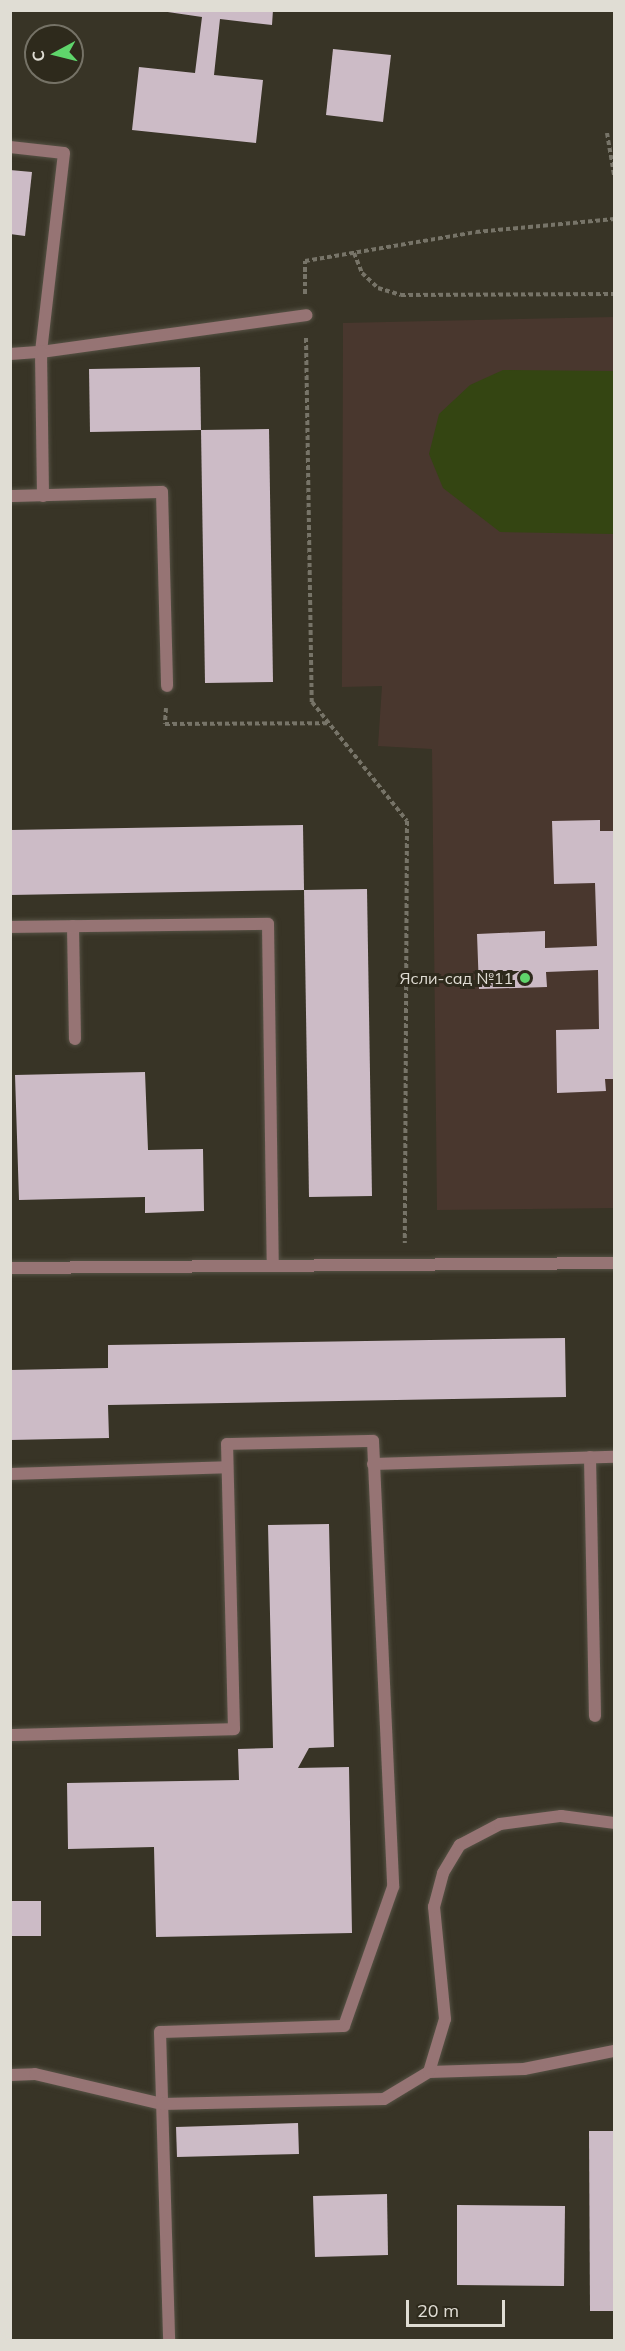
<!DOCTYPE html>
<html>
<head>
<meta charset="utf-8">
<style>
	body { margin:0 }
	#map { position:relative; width:625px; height:2351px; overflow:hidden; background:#383426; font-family:Mulish,sans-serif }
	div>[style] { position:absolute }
	.education>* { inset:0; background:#49372e }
	.green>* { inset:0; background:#344512 }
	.building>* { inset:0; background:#ccbbc6 }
	.path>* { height:4px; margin-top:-2px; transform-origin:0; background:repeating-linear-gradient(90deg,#777468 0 4.5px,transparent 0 7.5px) }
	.roads { filter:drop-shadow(0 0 2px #565245) drop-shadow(0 0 2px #565245) }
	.service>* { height:12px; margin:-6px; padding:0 6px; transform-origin:6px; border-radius:6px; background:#967474 }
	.dots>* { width:16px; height:16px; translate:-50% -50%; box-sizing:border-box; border:3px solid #2e2a1c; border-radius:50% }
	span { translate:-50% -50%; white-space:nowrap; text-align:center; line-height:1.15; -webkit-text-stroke:6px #2e2a1c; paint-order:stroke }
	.poi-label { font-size:16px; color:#e0ddd4 }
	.right { translate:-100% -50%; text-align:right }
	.frame { position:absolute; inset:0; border:12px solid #e0ddd4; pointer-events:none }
	.north { position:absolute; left:24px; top:24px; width:60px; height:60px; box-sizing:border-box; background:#2e2a1c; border:2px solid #757266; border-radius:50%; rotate:263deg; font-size:16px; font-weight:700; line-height:24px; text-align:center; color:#e0ddd4 }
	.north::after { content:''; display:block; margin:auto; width:21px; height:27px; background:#5fd56b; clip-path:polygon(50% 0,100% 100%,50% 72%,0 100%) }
	.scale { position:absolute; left:406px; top:2300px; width:99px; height:27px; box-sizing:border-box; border:3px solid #e0ddd4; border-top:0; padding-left:8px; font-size:18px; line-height:21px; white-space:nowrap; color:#e0ddd4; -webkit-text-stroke:4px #2e2a1c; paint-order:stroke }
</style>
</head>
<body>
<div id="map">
	<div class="education">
		<div style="clip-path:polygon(614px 317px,614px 1208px,437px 1210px,432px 749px,378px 746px,382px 686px,342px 687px,343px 323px)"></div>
	</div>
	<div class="green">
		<div style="clip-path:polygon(503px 370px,614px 371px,614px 534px,500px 532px,443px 488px,429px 454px,439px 414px,470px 385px)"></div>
	</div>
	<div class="building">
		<div style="clip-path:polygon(154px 10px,273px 10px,272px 25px,220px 19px,214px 75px,263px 80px,256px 143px,132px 130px,139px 67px,195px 73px,202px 17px)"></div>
		<div style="clip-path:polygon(333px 49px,391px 55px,383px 122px,326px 115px)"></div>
		<div style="clip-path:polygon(10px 170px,32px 172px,25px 236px,10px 234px)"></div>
		<div style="clip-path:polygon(200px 367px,201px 430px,90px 432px,89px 369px)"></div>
		<div style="clip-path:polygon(269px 429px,273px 682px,205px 683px,201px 430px)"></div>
		<div style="clip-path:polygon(600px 820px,600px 831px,614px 831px,614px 1079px,605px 1079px,606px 1091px,557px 1093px,556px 1030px,599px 1029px,598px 970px,546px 972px,547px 987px,479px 989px,477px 934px,545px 931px,545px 948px,597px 946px,595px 883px,554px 884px,552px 821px)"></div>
		<div style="clip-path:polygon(303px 825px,304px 890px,10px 895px,10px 830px)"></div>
		<div style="clip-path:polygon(367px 889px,372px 1196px,309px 1197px,304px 890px)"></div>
		<div style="clip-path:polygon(145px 1072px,148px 1150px,203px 1149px,204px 1211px,145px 1213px,145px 1197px,19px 1200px,15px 1075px)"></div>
		<div style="clip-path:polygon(565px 1338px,566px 1397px,108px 1405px,109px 1438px,10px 1440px,10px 1370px,108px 1368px,108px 1345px)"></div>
		<div style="clip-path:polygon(329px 1524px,334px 1747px,309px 1748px,298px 1768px,349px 1767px,352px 1933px,156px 1937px,154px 1847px,68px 1849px,67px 1783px,239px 1780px,238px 1749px,273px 1748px,268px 1525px)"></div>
		<div style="clip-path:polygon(10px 1901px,41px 1901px,41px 1936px,10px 1936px)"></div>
		<div style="clip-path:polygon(298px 2123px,299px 2154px,177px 2157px,176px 2127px)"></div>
		<div style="clip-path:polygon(589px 2131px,614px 2131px,614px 2311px,590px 2311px)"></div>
		<div style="clip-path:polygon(387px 2194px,388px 2255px,315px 2257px,313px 2196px)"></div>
		<div style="clip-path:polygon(457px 2205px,565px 2206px,564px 2286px,457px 2285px)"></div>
	</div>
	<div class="path">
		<div style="left:607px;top:133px;width:43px;rotate:80.5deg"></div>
		<div style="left:354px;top:253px;width:22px;rotate:68deg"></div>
		<div style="left:362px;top:273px;width:22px;rotate:43deg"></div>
		<div style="left:378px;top:288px;width:24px;rotate:17deg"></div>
		<div style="left:401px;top:295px;width:213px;rotate:-0.3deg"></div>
		<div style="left:305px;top:294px;width:33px;rotate:-90deg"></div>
		<div style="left:305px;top:261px;width:173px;rotate:-9.6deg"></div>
		<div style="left:476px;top:232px;width:139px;rotate:-5.4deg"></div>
		<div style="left:306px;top:338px;width:364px;rotate:89.1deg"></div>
		<div style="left:312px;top:702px;width:152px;rotate:51.4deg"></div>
		<div style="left:407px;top:821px;width:422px;rotate:90.3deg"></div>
		<div style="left:166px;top:708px;width:16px;rotate:94deg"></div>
		<div style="left:165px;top:724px;width:164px;rotate:-0.3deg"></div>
	</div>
	<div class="roads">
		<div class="service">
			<div style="left:10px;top:147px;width:54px;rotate:6.3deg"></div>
			<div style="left:64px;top:153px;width:200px;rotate:96.6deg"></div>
			<div style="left:41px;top:352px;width:268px;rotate:-7.9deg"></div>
			<div style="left:10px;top:354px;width:31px;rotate:-4deg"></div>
			<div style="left:41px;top:352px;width:144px;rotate:89.2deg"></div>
			<div style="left:10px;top:496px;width:152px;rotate:-1.5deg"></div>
			<div style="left:162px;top:492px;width:194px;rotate:88.5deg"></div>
			<div style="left:73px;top:926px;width:113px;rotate:89deg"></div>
			<div style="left:11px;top:927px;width:257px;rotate:-0.7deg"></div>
			<div style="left:268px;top:924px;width:342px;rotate:89.2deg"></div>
			<div style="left:10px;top:1268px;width:604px;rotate:-0.47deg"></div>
			<div style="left:590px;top:1457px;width:259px;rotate:88.9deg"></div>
			<div style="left:373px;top:1464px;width:241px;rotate:-1.7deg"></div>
			<div style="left:10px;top:1474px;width:217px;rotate:-1.8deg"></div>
			<div style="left:10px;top:1735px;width:224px;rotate:-1.5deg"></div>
			<div style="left:234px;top:1729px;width:285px;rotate:-91.4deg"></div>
			<div style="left:227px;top:1444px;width:146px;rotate:-1.2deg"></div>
			<div style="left:373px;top:1441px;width:446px;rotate:87.4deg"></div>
			<div style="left:393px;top:1887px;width:147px;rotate:109.4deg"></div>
			<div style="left:344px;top:2026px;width:184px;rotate:178.1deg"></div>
			<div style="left:160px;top:2032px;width:308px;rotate:88.3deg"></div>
			<div style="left:429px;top:2072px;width:95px;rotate:-1.8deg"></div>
			<div style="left:524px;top:2069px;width:92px;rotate:-11.3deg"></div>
			<div style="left:10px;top:2075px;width:25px;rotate:-2deg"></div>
			<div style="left:35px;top:2074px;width:130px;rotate:13.3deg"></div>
			<div style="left:162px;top:2104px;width:222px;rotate:-1.3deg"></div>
			<div style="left:384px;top:2099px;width:52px;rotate:-31deg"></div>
			<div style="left:429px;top:2072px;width:55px;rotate:-73.2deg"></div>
			<div style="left:445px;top:2019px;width:113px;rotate:-95.6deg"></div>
			<div style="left:434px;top:1907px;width:35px;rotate:-75deg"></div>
			<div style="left:443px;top:1873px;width:33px;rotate:-59deg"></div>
			<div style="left:460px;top:1845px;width:45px;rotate:-27.7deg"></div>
			<div style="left:500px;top:1824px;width:62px;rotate:-7.5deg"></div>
			<div style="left:561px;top:1816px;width:53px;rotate:7.5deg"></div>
		</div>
	</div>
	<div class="dots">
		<div style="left:525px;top:978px;background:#5fd56b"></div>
	</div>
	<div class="poi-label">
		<span class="right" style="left:513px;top:978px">Ясли-сад №11</span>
	</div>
	<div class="frame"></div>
	<div class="north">С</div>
	<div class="scale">20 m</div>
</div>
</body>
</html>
